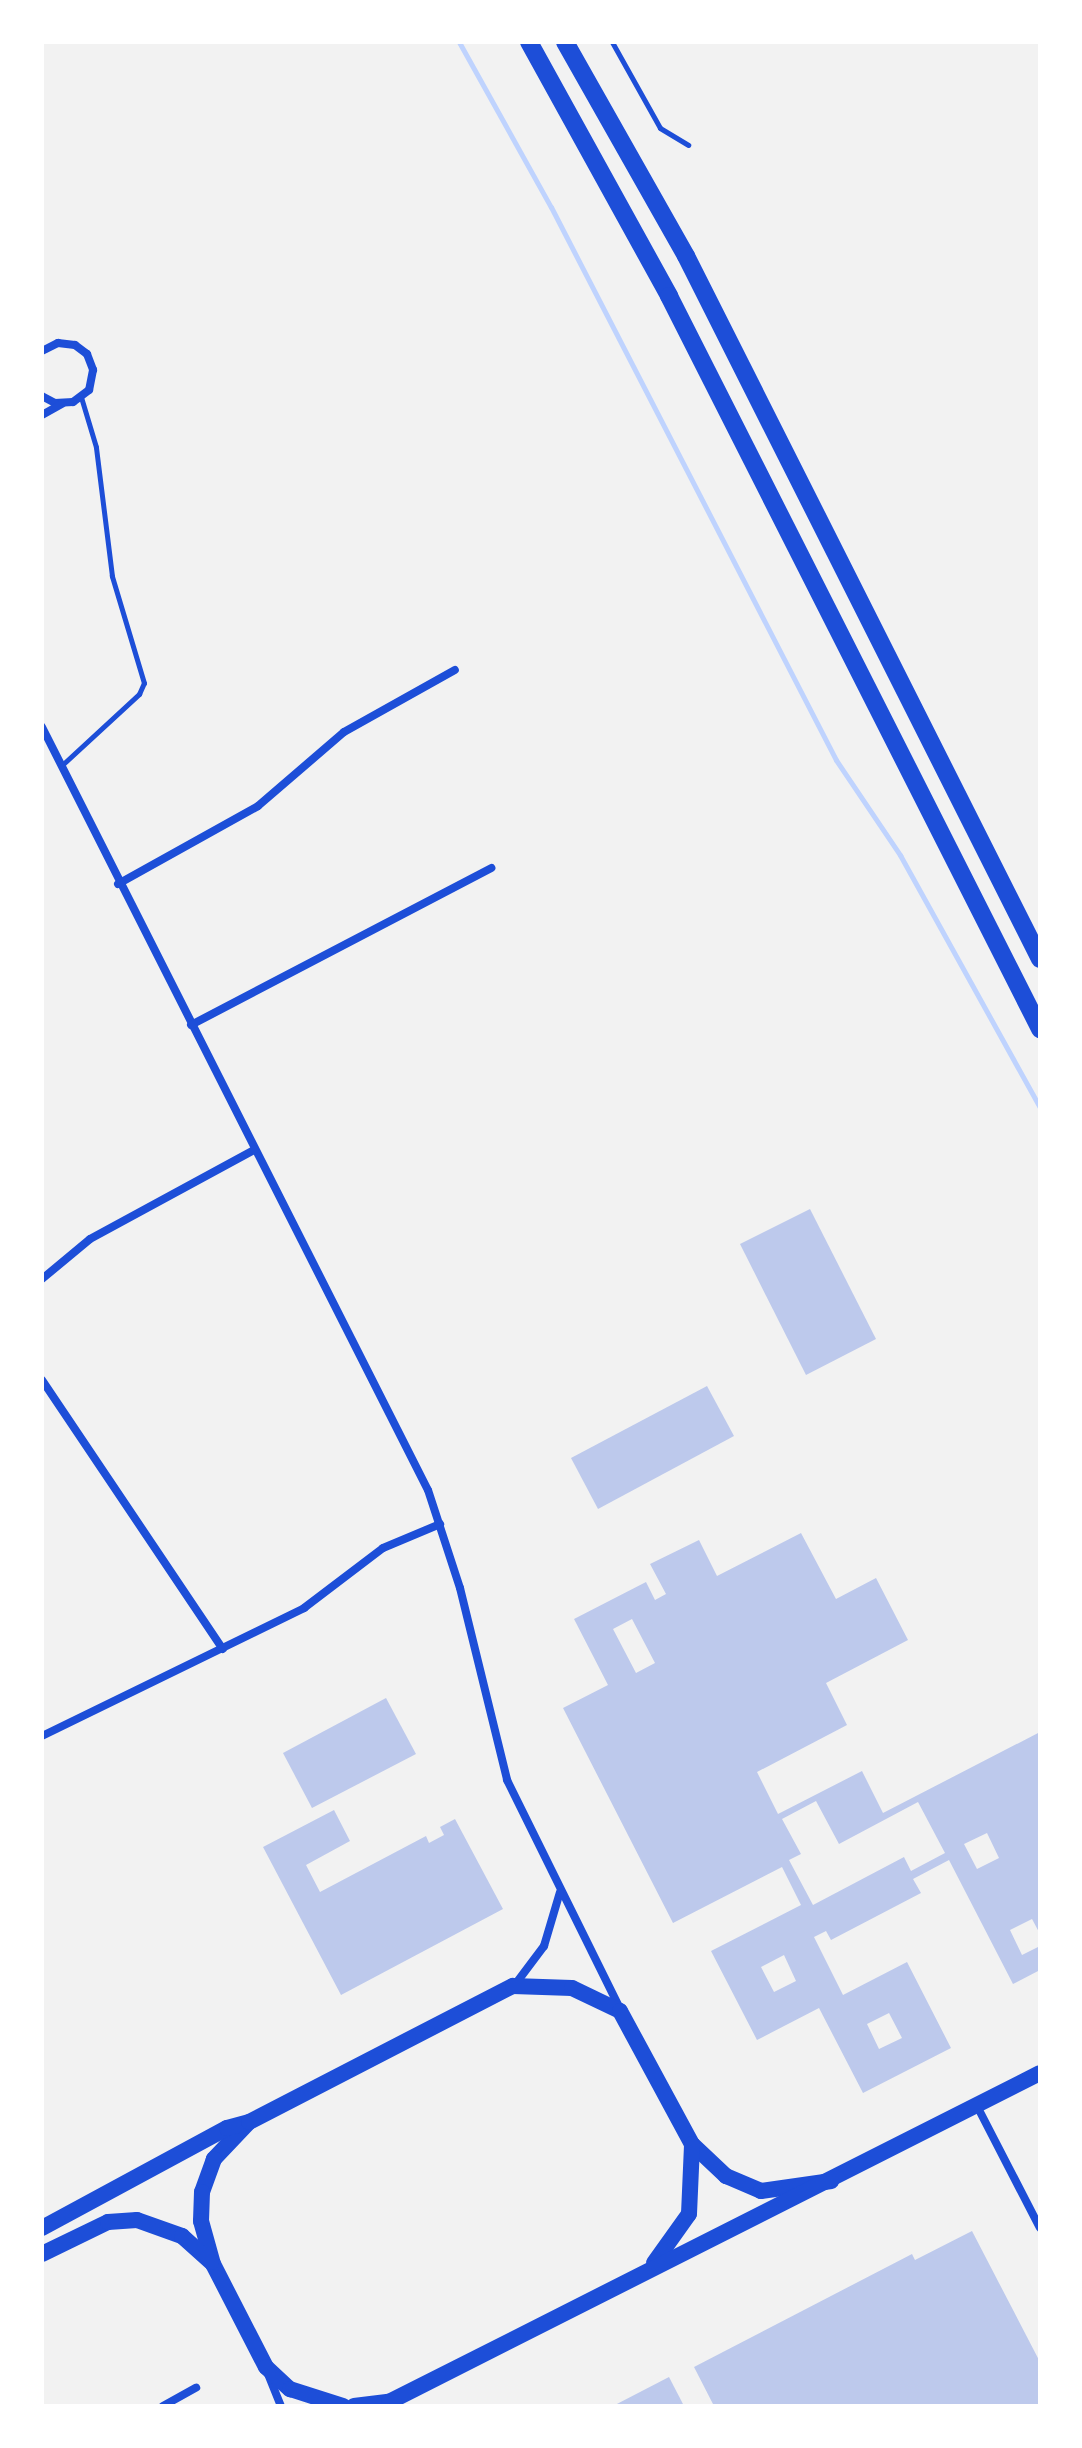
<!DOCTYPE html>
<html>
<head>
<meta charset="utf-8">
<style>
	body { margin:0 }
	#map { position:relative; width:1082px; height:2448px; overflow:hidden; background:#f2f2f2; font-family:Lora,serif }
	div>[style] { position:absolute }
	.stream>* { height:5px; margin:-2.5px; padding:0 2.5px; transform-origin:2.5px; border-radius:2.5px; background:#bfd3fe }
	.building>* { inset:0; background:#bdc9ec }
	.service>* { height:5px; margin:-2.5px; padding:0 2.5px; transform-origin:2.5px; border-radius:2.5px; background:#1d4ed8 }
	.minor>* { height:8px; margin:-4px; padding:0 4px; transform-origin:4px; border-radius:4px; background:#1d4ed8 }
	.secondary>* { height:16px; margin:-8px; padding:0 8px; transform-origin:8px; border-radius:8px; background:#1d4ed8 }
	.trunk>* { height:18px; margin:-9px; padding:0 9px; transform-origin:9px; border-radius:9px; background:#1d4ed8 }
	span { translate:-50% -50%; white-space:nowrap; text-align:center; line-height:1.15; -webkit-text-stroke:8px #fff; paint-order:stroke }
	.frame { position:absolute; inset:0; border:44px solid #fff; pointer-events:none }
</style>
</head>
<body>
<div id="map">
	<div class="stream">
		<div style="left:459px;top:42px;width:189px;rotate:60.9deg"></div>
		<div style="left:551px;top:207px;width:622px;rotate:62.73deg"></div>
		<div style="left:836px;top:760px;width:115px;rotate:56deg"></div>
		<div style="left:900px;top:855px;width:289px;rotate:61deg"></div>
	</div>
	<div class="building">
		<div style="clip-path:polygon(810px 1209px,876px 1339px,806px 1375px,740px 1244px)"></div>
		<div style="clip-path:polygon(707px 1386px,734px 1436px,598px 1509px,571px 1458px)"></div>
		<div style="clip-path:polygon(evenodd,801px 1533px,836px 1599px,876px 1578px,908px 1640px,826px 1683px,847px 1725px,757px 1772px,778px 1814px,862px 1771px,883px 1813px,1040px 1732px,1040px 1934px,1032px 1919px,1010px 1930px,1022px 1955px,1040px 1946px,1040px 1970px,1013px 1984px,949px 1860px,913px 1879px,921px 1893px,831px 1940px,826px 1931px,814px 1937px,843px 1995px,907px 1962px,951px 2048px,863px 2093px,819px 2008px,757px 2040px,711px 1951px,801px 1905px,782px 1867px,673px 1923px,563px 1708px,608px 1685px,574px 1619px,646px 1582px,655px 1600px,666px 1594px,650px 1564px,699px 1540px,717px 1576px,801px 1533px,632px 1619px,655px 1663px,636px 1673px,613px 1629px,632px 1619px,801px 1533px,816px 1801px,839px 1844px,918px 1802px,945px 1853px,911px 1871px,904px 1857px,813px 1905px,789px 1860px,801px 1854px,782px 1819px,816px 1801px,801px 1533px,987px 1833px,999px 1858px,977px 1869px,964px 1844px,987px 1833px,801px 1533px,784px 1955px,796px 1981px,774px 1992px,761px 1967px,784px 1955px,801px 1533px,889px 2013px,902px 2038px,879px 2049px,867px 2024px,889px 2013px)"></div>
		<div style="clip-path:polygon(386px 1698px,416px 1754px,312px 1808px,283px 1753px)"></div>
		<div style="clip-path:polygon(334px 1810px,350px 1841px,306px 1865px,320px 1892px,426px 1836px,429px 1843px,444px 1835px,440px 1827px,455px 1819px,503px 1909px,341px 1995px,263px 1847px)"></div>
		<div style="clip-path:polygon(972px 2231px,1040px 2362px,1040px 2406px,714px 2406px,694px 2367px,912px 2254px,915px 2260px)"></div>
		<div style="clip-path:polygon(669px 2377px,684px 2406px,613px 2406px)"></div>
	</div>
	<div class="service">
		<div style="left:612px;top:42px;width:98px;rotate:60.8deg"></div>
		<div style="left:660px;top:128px;width:33px;rotate:31deg"></div>
		<div style="left:62px;top:765px;width:105px;rotate:-42.7deg"></div>
		<div style="left:139px;top:694px;width:12px;rotate:-66deg"></div>
		<div style="left:144px;top:683px;width:112px;rotate:-106.7deg"></div>
		<div style="left:112px;top:576px;width:130px;rotate:-97.1deg"></div>
		<div style="left:96px;top:447px;width:52px;rotate:-106.7deg"></div>
	</div>
	<div class="minor">
		<div style="left:42px;top:351px;width:18px;rotate:-27deg"></div>
		<div style="left:58px;top:343px;width:17px;rotate:7deg"></div>
		<div style="left:75px;top:345px;width:15px;rotate:37deg"></div>
		<div style="left:87px;top:354px;width:17px;rotate:69deg"></div>
		<div style="left:93px;top:370px;width:20px;rotate:101deg"></div>
		<div style="left:89px;top:390px;width:20px;rotate:143deg"></div>
		<div style="left:73px;top:402px;width:18px;rotate:177deg"></div>
		<div style="left:55px;top:403px;width:15px;rotate:-152deg"></div>
		<div style="left:42px;top:415px;width:23px;rotate:-29deg"></div>
		<div style="left:42px;top:727px;width:855px;rotate:63.17deg"></div>
		<div style="left:428px;top:1490px;width:103px;rotate:71.9deg"></div>
		<div style="left:460px;top:1588px;width:198px;rotate:76.2deg"></div>
		<div style="left:507px;top:1780px;width:255px;rotate:63.7deg"></div>
		<div style="left:118px;top:884px;width:160px;rotate:-29.1deg"></div>
		<div style="left:258px;top:806px;width:113px;rotate:-40.7deg"></div>
		<div style="left:344px;top:732px;width:127px;rotate:-29.2deg"></div>
		<div style="left:191px;top:1025px;width:339px;rotate:-27.6deg"></div>
		<div style="left:42px;top:1279px;width:62px;rotate:-39.8deg"></div>
		<div style="left:90px;top:1239px;width:187px;rotate:-28.5deg"></div>
		<div style="left:42px;top:1380px;width:324px;rotate:56.1deg"></div>
		<div style="left:42px;top:1736px;width:292px;rotate:-26deg"></div>
		<div style="left:304px;top:1608px;width:99px;rotate:-37.2deg"></div>
		<div style="left:383px;top:1548px;width:62px;rotate:-22.8deg"></div>
		<div style="left:514px;top:1986px;width:50px;rotate:-53.1deg"></div>
		<div style="left:544px;top:1946px;width:56px;rotate:-73.5deg"></div>
		<div style="left:977px;top:2106px;width:137px;rotate:62.7deg"></div>
		<div style="left:268px;top:2374px;width:35px;rotate:68deg"></div>
		<div style="left:163px;top:2406px;width:38px;rotate:-29deg"></div>
	</div>
	<div class="secondary">
		<div style="left:248px;top:2123px;width:50px;rotate:133.4deg"></div>
		<div style="left:214px;top:2159px;width:35px;rotate:110deg"></div>
		<div style="left:202px;top:2192px;width:29px;rotate:92deg"></div>
		<div style="left:201px;top:2221px;width:45px;rotate:74.4deg"></div>
		<div style="left:213px;top:2264px;width:116px;rotate:62.8deg"></div>
		<div style="left:266px;top:2367px;width:33px;rotate:43deg"></div>
		<div style="left:290px;top:2389px;width:56px;rotate:17.8deg"></div>
		<div style="left:42px;top:2228px;width:210px;rotate:-28.4deg"></div>
		<div style="left:227px;top:2128px;width:23px;rotate:-15deg"></div>
		<div style="left:249px;top:2122px;width:297px;rotate:-27.3deg"></div>
		<div style="left:513px;top:1986px;width:59px;rotate:1.9deg"></div>
		<div style="left:572px;top:1988px;width:53px;rotate:25.6deg"></div>
		<div style="left:620px;top:2011px;width:151px;rotate:61.6deg"></div>
		<div style="left:692px;top:2144px;width:47px;rotate:43.3deg"></div>
		<div style="left:726px;top:2176px;width:38px;rotate:23deg"></div>
		<div style="left:761px;top:2191px;width:71px;rotate:-8.1deg"></div>
		<div style="left:42px;top:2254px;width:73px;rotate:-25.9deg"></div>
		<div style="left:108px;top:2222px;width:29px;rotate:-4deg"></div>
		<div style="left:137px;top:2220px;width:48px;rotate:19.6deg"></div>
		<div style="left:182px;top:2236px;width:39px;rotate:42deg"></div>
		<div style="left:654px;top:2263px;width:60px;rotate:-54.5deg"></div>
		<div style="left:689px;top:2214px;width:70px;rotate:-87.5deg"></div>
		<div style="left:354px;top:2406px;width:35px;rotate:-7deg"></div>
		<div style="left:389px;top:2402px;width:729px;rotate:-26.81deg"></div>
	</div>
	<div class="trunk">
		<div style="left:529px;top:42px;width:290px;rotate:61.1deg"></div>
		<div style="left:669px;top:296px;width:822px;rotate:63.15deg"></div>
		<div style="left:565px;top:42px;width:246px;rotate:60.5deg"></div>
		<div style="left:686px;top:256px;width:787px;rotate:63.27deg"></div>
	</div>
	<div class="frame"></div>
</div>
</body>
</html>
